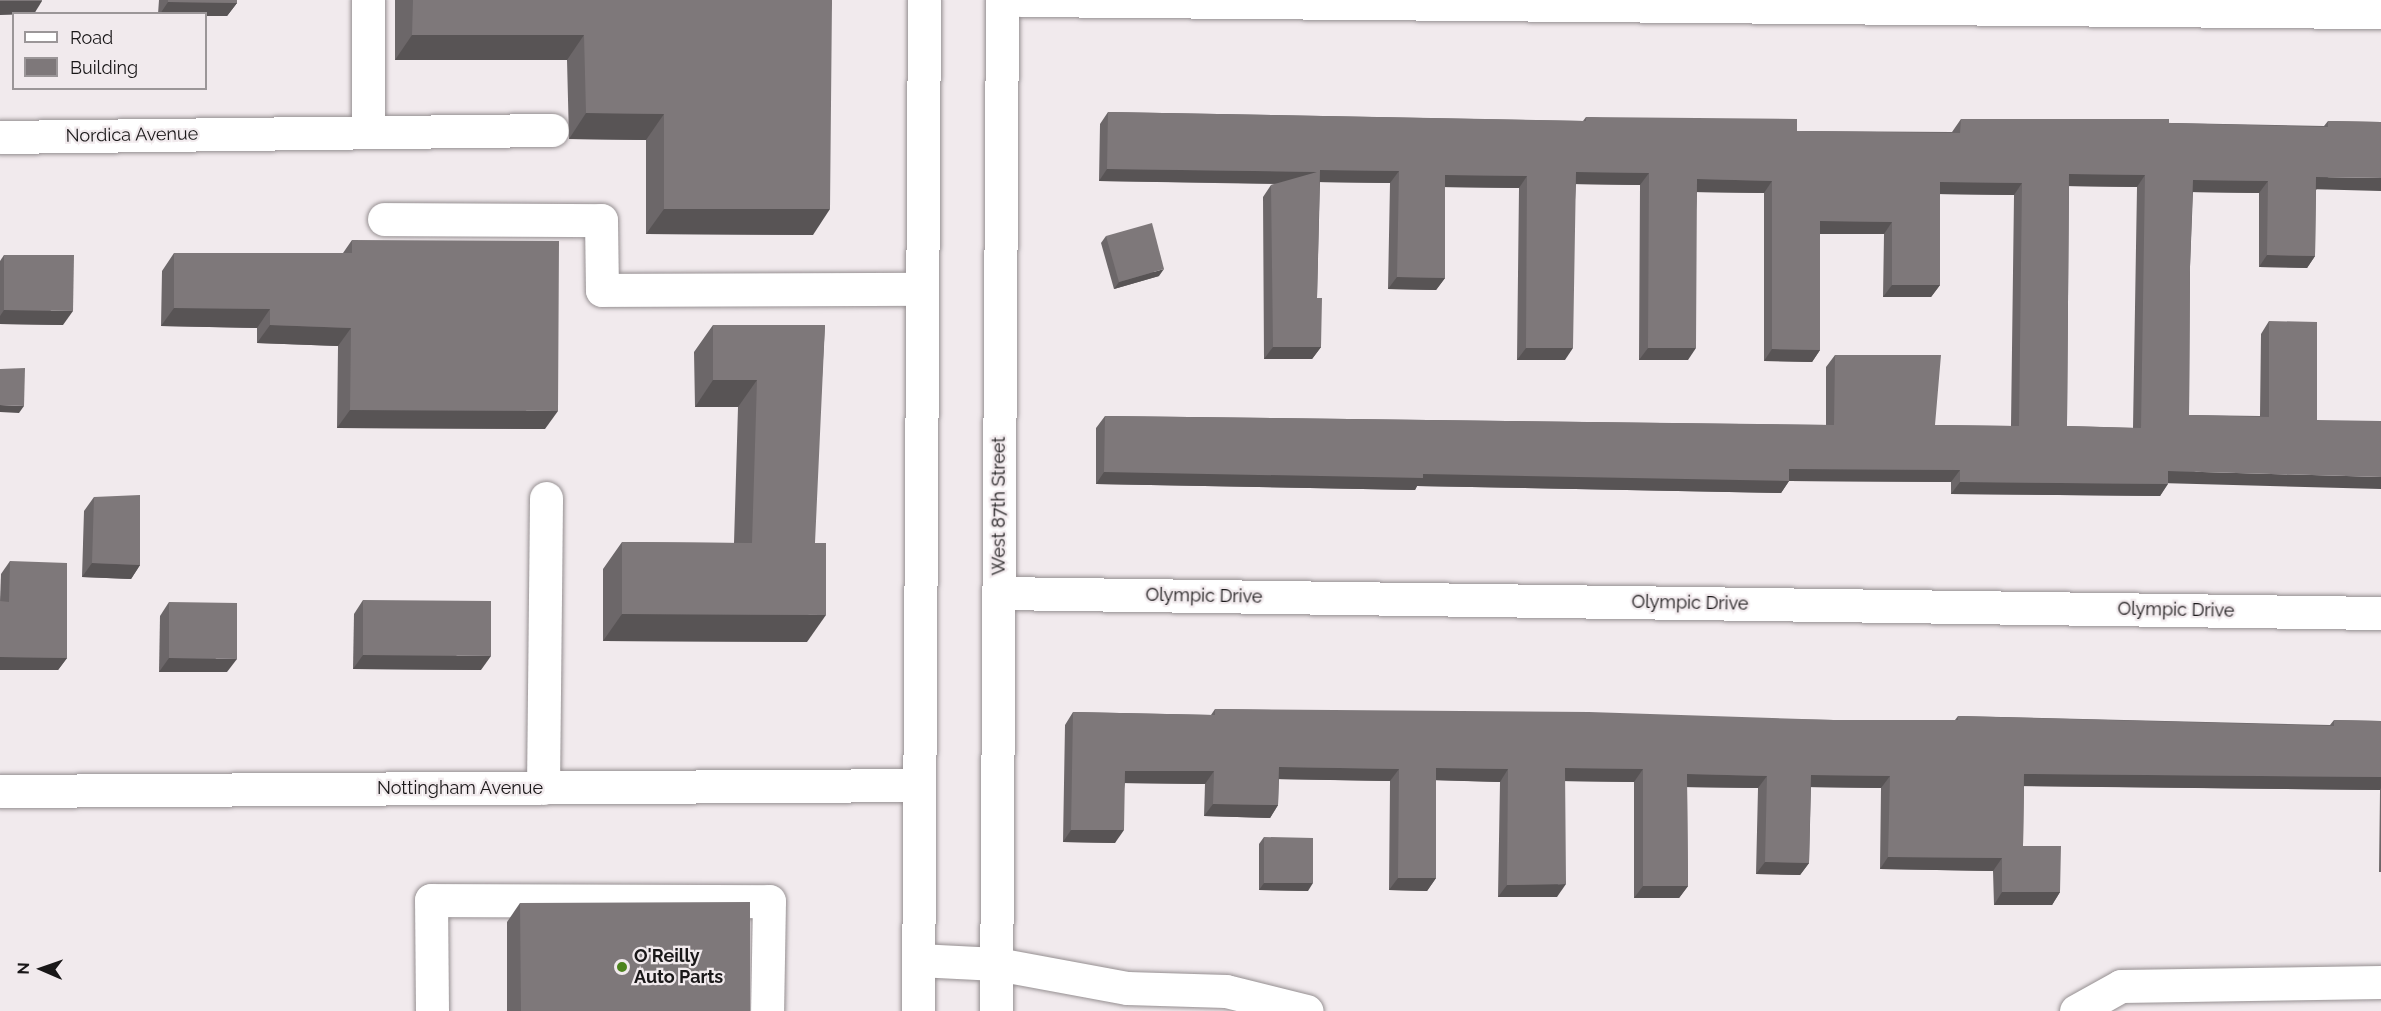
<!DOCTYPE html>
<html>
<head>
<meta charset="utf-8">
<style>
	body { margin:0 }
	#map { position:relative; width:2381px; height:1011px; overflow:hidden; background:#f1eaed; font-family:Raleway,sans-serif }
	div>[style] { position:absolute }
	.roads { filter:drop-shadow(0 0 2px #958f91) drop-shadow(0 0 2px #958f91) }
	.minor>* { height:33px; margin:-16.5px; padding:0 16.5px; transform-origin:16.5px; border-radius:16.5px; background:#fff }
	.major>* { height:33px; margin:-16.5px; padding:0 16.5px; transform-origin:16.5px; border-radius:16.5px; background:#fff }
	.wall>* { inset:0; background:#6c6769 }
	.shaded-wall>* { inset:0; background:#585455 }
	.building>* { inset:0; background:#7e787a }
	.dots>* { width:16px; height:16px; translate:-50% -50%; box-sizing:border-box; border:3px solid #f1eaed; border-radius:50% }
	span { translate:-50% -50%; white-space:nowrap; text-align:center; line-height:1.15; -webkit-text-stroke:4.5px #f1eaed; paint-order:stroke }
	.street-label { font-size:18px; color:#191718 }
	.poi-label { font-size:18px; color:#191718; font-weight:700 }
	.left { translate:0 -50%; text-align:left }
	.legend { position:absolute; left:12px; top:12px; width:195px; height:78px; box-sizing:border-box; background:#f1eaed; border:2px solid #9b9698; margin:0; padding:8px 10px; list-style:none; font-size:18px; color:#191718 }
	.legend li { display:flex; align-items:center; gap:12px; height:30px }
	.legend b { width:30px; border:2px solid #9b9698 }
	.north { position:absolute; left:12px; top:939px; width:60px; height:60px; -webkit-text-stroke:4px #f1eaed; paint-order:stroke; rotate:272deg; font-size:16px; font-weight:700; line-height:24px; text-align:center; color:#191718 }
	.north::after { content:''; display:block; margin:auto; width:21px; height:27px; background:#191718; clip-path:polygon(50% 0,100% 100%,50% 72%,0 100%) }
</style>
</head>
<body>
<div id="map">
	<div class="roads">
		<div class="minor">
			<div style="left:368px;top:0;width:132px;rotate:90deg"></div>
			<div style="left:1021px;top:0;width:1360px;rotate:0.51deg"></div>
			<div style="left:0;top:137px;width:552px;rotate:-0.73deg"></div>
			<div style="left:384px;top:219px;width:217px;rotate:0.3deg"></div>
			<div style="left:601px;top:220px;width:70px;rotate:89.2deg"></div>
			<div style="left:602px;top:290px;width:320px;rotate:-0.2deg"></div>
			<div style="left:999px;top:593px;width:1382px;rotate:0.83deg"></div>
			<div style="left:543px;top:788px;width:290px;rotate:-89.4deg"></div>
			<div style="left:0;top:791px;width:919px;rotate:-0.37deg"></div>
			<div style="left:918px;top:960px;width:79px;rotate:2.9deg"></div>
			<div style="left:997px;top:964px;width:132px;rotate:10.5deg"></div>
			<div style="left:1127px;top:988px;width:99px;rotate:1.7deg"></div>
			<div style="left:1226px;top:991px;width:83px;rotate:13.9deg"></div>
			<div style="left:432px;top:1011px;width:111px;rotate:-90.5deg"></div>
			<div style="left:431px;top:900px;width:338px;rotate:0.2deg"></div>
			<div style="left:769px;top:901px;width:110px;rotate:91deg"></div>
			<div style="left:2076px;top:1011px;width:51px;rotate:-29.1deg"></div>
			<div style="left:2121px;top:986px;width:260px;rotate:-0.9deg"></div>
		</div>
		<div class="major">
			<div style="left:918px;top:1011px;width:1011px;rotate:-89.66deg"></div>
			<div style="left:996px;top:1011px;width:1011px;rotate:-89.66deg"></div>
		</div>
	</div>
	<div class="wall">
		<div style="clip-path:polygon(159px 0,237px 0,237px 3px,227px 16px,206px 14px,158px 14px)"></div>
		<div style="clip-path:polygon(395px 0,832px 0,813px 235px,646px 234px,646px 140px,569px 139px,567px 60px,395px 60px)"></div>
		<div style="clip-path:polygon(evenodd,1108px 112px,1583px 121px,1586px 117px,1797px 131px,1952px 132px,1961px 119px,2324px 126px,2328px 121px,2381px 122px,2316px 190px,2315px 256px,2307px 268px,2259px 267px,2259px 193px,2193px 192px,2190px 267px,2189px 415px,2260px 416px,2261px 334px,2269px 321px,2317px 420px,2168px 483px,2160px 496px,1951px 494px,1951px 482px,1789px 481px,1781px 493px,1417px 486px,1415px 490px,1096px 484px,1096px 428px,1105px 416px,1826px 425px,1826px 367px,1835px 355px,1935px 425px,2011px 426px,2014px 195px,1940px 194px,1940px 285px,1931px 297px,1883px 297px,1884px 234px,1820px 234px,1820px 350px,1812px 362px,1764px 361px,1764px 193px,1697px 192px,1688px 360px,1639px 360px,1640px 185px,1576px 184px,1565px 360px,1517px 360px,1519px 188px,1445px 187px,1445px 278px,1436px 290px,1388px 289px,1390px 183px,1320px 182px,1317px 298px,1321px 347px,1312px 359px,1264px 359px,1263px 197px,1271px 185px,1276px 184px,1099px 181px,1100px 124px,1108px 112px,2069px 186px,2137px 187px,2133px 428px,2067px 426px,2069px 186px)"></div>
		<div style="clip-path:polygon(1106px 236px,1159px 276px,1114px 289px,1101px 243px)"></div>
		<div style="clip-path:polygon(352px 240px,545px 429px,337px 428px,338px 346px,257px 343px,257px 328px,161px 326px,162px 271px,174px 253px,343px 253px)"></div>
		<div style="clip-path:polygon(4px 255px,63px 325px,0 324px,0 261px)"></div>
		<div style="clip-path:polygon(713px 325px,825px 325px,807px 642px,603px 641px,603px 569px,622px 542px,734px 543px,738px 407px,695px 407px,694px 352px)"></div>
		<div style="clip-path:polygon(94px 497px,140px 565px,131px 579px,82px 577px,84px 511px)"></div>
		<div style="clip-path:polygon(10px 561px,67px 658px,58px 670px,0 670px,0 601px,1px 574px)"></div>
		<div style="clip-path:polygon(363px 600px,481px 670px,353px 669px,354px 614px)"></div>
		<div style="clip-path:polygon(169px 602px,227px 672px,159px 672px,160px 616px)"></div>
		<div style="clip-path:polygon(1215px 709px,1834px 720px,1955px 720px,1958px 716px,2330px 725px,2334px 720px,2381px 721px,2381px 872px,2379px 872px,2380px 790px,2024px 786px,2023px 846px,2060px 892px,2052px 905px,1994px 905px,1993px 871px,1880px 869px,1881px 788px,1811px 787px,1809px 863px,1800px 875px,1756px 874px,1758px 788px,1687px 787px,1688px 886px,1679px 898px,1634px 898px,1634px 782px,1565px 781px,1557px 897px,1498px 897px,1500px 782px,1436px 780px,1436px 878px,1427px 891px,1389px 890px,1390px 781px,1279px 779px,1278px 805px,1270px 818px,1204px 816px,1205px 784px,1125px 783px,1115px 843px,1063px 842px,1065px 725px,1073px 712px,1211px 715px)"></div>
		<div style="clip-path:polygon(1264px 837px,1308px 891px,1259px 890px,1259px 844px)"></div>
		<div style="clip-path:polygon(520px 903px,750px 1011px,507px 1011px,507px 922px)"></div>
	</div>
	<div class="shaded-wall">
		<div style="clip-path:polygon(0 1px,42px 1px,34px 14px,0 15px)"></div>
		<div style="clip-path:polygon(168px 2px,237px 3px,227px 16px,206px 16px,206px 14px,160px 14px)"></div>
		<div style="clip-path:polygon(412px 35px,584px 35px,567px 60px,395px 60px)"></div>
		<div style="clip-path:polygon(586px 113px,664px 114px,646px 140px,569px 139px)"></div>
		<div style="clip-path:polygon(1107px 169px,1317px 172px,1308px 184px,1099px 181px)"></div>
		<div style="clip-path:polygon(1320px 170px,1399px 171px,1390px 183px,1312px 182px)"></div>
		<div style="clip-path:polygon(1576px 172px,1649px 173px,1640px 185px,1568px 184px)"></div>
		<div style="clip-path:polygon(2069px 174px,2145px 175px,2137px 187px,2061px 186px)"></div>
		<div style="clip-path:polygon(1445px 175px,1527px 176px,1519px 188px,1437px 187px)"></div>
		<div style="clip-path:polygon(2316px 177px,2381px 178px,2381px 191px,2307px 189px)"></div>
		<div style="clip-path:polygon(1697px 179px,1772px 181px,1764px 193px,1689px 192px)"></div>
		<div style="clip-path:polygon(2193px 180px,2268px 181px,2259px 193px,2185px 192px)"></div>
		<div style="clip-path:polygon(1940px 182px,2022px 183px,2014px 195px,1932px 194px)"></div>
		<div style="clip-path:polygon(664px 209px,830px 209px,813px 235px,646px 234px)"></div>
		<div style="clip-path:polygon(1820px 221px,1892px 222px,1884px 234px,1812px 234px)"></div>
		<div style="clip-path:polygon(2267px 255px,2315px 256px,2307px 268px,2259px 267px)"></div>
		<div style="clip-path:polygon(1164px 269px,1159px 276px,1114px 289px,1119px 282px)"></div>
		<div style="clip-path:polygon(1397px 277px,1445px 278px,1436px 290px,1388px 289px)"></div>
		<div style="clip-path:polygon(1892px 285px,1940px 285px,1931px 297px,1883px 297px)"></div>
		<div style="clip-path:polygon(174px 308px,270px 309px,257px 328px,161px 326px)"></div>
		<div style="clip-path:polygon(4px 310px,73px 311px,63px 325px,0 324px,0 316px)"></div>
		<div style="clip-path:polygon(270px 325px,351px 328px,338px 346px,257px 343px)"></div>
		<div style="clip-path:polygon(1273px 347px,1321px 347px,1312px 359px,1264px 359px)"></div>
		<div style="clip-path:polygon(1526px 348px,1573px 348px,1565px 360px,1517px 360px)"></div>
		<div style="clip-path:polygon(1648px 348px,1696px 348px,1688px 360px,1639px 360px)"></div>
		<div style="clip-path:polygon(1772px 349px,1820px 350px,1812px 362px,1764px 361px)"></div>
		<div style="clip-path:polygon(713px 380px,757px 380px,738px 407px,695px 407px)"></div>
		<div style="clip-path:polygon(0 405px,24px 406px,19px 413px,0 412px)"></div>
		<div style="clip-path:polygon(350px 410px,558px 411px,545px 429px,337px 428px)"></div>
		<div style="clip-path:polygon(1789px 469px,1960px 470px,1951px 482px,1789px 481px,1781px 493px,1417px 486px,1415px 490px,1096px 484px,1104px 472px,1423px 474px)"></div>
		<div style="clip-path:polygon(2168px 471px,2381px 477px,2381px 489px,2160px 483px)"></div>
		<div style="clip-path:polygon(1960px 482px,2168px 484px,2160px 496px,1951px 494px)"></div>
		<div style="clip-path:polygon(92px 563px,140px 565px,131px 579px,82px 577px)"></div>
		<div style="clip-path:polygon(622px 614px,826px 615px,807px 642px,603px 641px)"></div>
		<div style="clip-path:polygon(363px 655px,491px 656px,481px 670px,353px 669px)"></div>
		<div style="clip-path:polygon(0 657px,67px 658px,58px 670px,0 670px)"></div>
		<div style="clip-path:polygon(169px 658px,237px 659px,227px 672px,159px 672px)"></div>
		<div style="clip-path:polygon(1279px 767px,1399px 769px,1390px 781px,1270px 779px)"></div>
		<div style="clip-path:polygon(1436px 768px,1508px 769px,1500px 782px,1428px 780px)"></div>
		<div style="clip-path:polygon(1565px 768px,1643px 769px,1634px 782px,1556px 781px)"></div>
		<div style="clip-path:polygon(1125px 771px,1214px 771px,1205px 784px,1116px 783px)"></div>
		<div style="clip-path:polygon(1687px 774px,1767px 776px,1758px 788px,1678px 787px)"></div>
		<div style="clip-path:polygon(2024px 774px,2381px 777px,2381px 788px,2380px 790px,2015px 786px)"></div>
		<div style="clip-path:polygon(1811px 775px,1890px 776px,1881px 788px,1802px 787px)"></div>
		<div style="clip-path:polygon(1213px 804px,1278px 805px,1270px 818px,1204px 816px)"></div>
		<div style="clip-path:polygon(1071px 830px,1124px 830px,1115px 843px,1063px 842px)"></div>
		<div style="clip-path:polygon(1888px 857px,2002px 858px,1993px 871px,1880px 869px)"></div>
		<div style="clip-path:polygon(1765px 862px,1809px 863px,1800px 875px,1756px 874px)"></div>
		<div style="clip-path:polygon(1398px 878px,1436px 878px,1427px 891px,1389px 890px)"></div>
		<div style="clip-path:polygon(1264px 883px,1313px 883px,1308px 891px,1259px 890px)"></div>
		<div style="clip-path:polygon(1566px 884px,1557px 897px,1498px 897px,1507px 885px)"></div>
		<div style="clip-path:polygon(1643px 886px,1688px 886px,1679px 898px,1634px 898px)"></div>
		<div style="clip-path:polygon(2002px 892px,2060px 892px,2052px 905px,1994px 905px)"></div>
	</div>
	<div class="building">
		<div style="clip-path:polygon(0 0,42px 0,42px 1px,0 1px)"></div>
		<div style="clip-path:polygon(168px 0,237px 0,237px 3px,168px 2px)"></div>
		<div style="clip-path:polygon(413px 0,832px 0,830px 209px,664px 209px,664px 114px,586px 113px,584px 35px,412px 35px)"></div>
		<div style="clip-path:polygon(evenodd,1108px 112px,1586px 121px,1586px 117px,1797px 119px,1797px 131px,1960px 133px,1961px 119px,2169px 119px,2169px 123px,2328px 127px,2328px 121px,2381px 122px,2381px 178px,2316px 177px,2315px 256px,2267px 255px,2268px 181px,2193px 180px,2190px 267px,2189px 415px,2269px 417px,2269px 321px,2317px 322px,2317px 420px,2381px 421px,2381px 477px,2168px 471px,2168px 484px,1960px 482px,1960px 470px,1789px 469px,1789px 481px,1423px 474px,1423px 478px,1104px 472px,1105px 416px,1834px 425px,1835px 355px,1941px 355px,1935px 425px,2019px 426px,2022px 183px,1940px 182px,1940px 285px,1892px 285px,1892px 222px,1820px 221px,1820px 350px,1772px 349px,1772px 181px,1697px 179px,1696px 348px,1648px 348px,1649px 173px,1576px 172px,1573px 348px,1526px 348px,1527px 176px,1445px 175px,1445px 278px,1397px 277px,1399px 171px,1320px 170px,1317px 298px,1322px 298px,1321px 347px,1273px 347px,1271px 185px,1317px 172px,1107px 169px,1108px 112px,2069px 174px,2145px 175px,2141px 428px,2067px 426px,2069px 174px)"></div>
		<div style="clip-path:polygon(1152px 223px,1164px 269px,1119px 282px,1106px 236px)"></div>
		<div style="clip-path:polygon(352px 240px,559px 241px,558px 411px,350px 410px,351px 328px,270px 325px,270px 309px,174px 308px,174px 253px,352px 253px)"></div>
		<div style="clip-path:polygon(4px 255px,74px 255px,73px 311px,4px 310px)"></div>
		<div style="clip-path:polygon(713px 325px,825px 325px,815px 543px,826px 543px,826px 615px,622px 614px,622px 542px,752px 543px,757px 380px,713px 380px)"></div>
		<div style="clip-path:polygon(25px 368px,24px 406px,0 405px,0 369px)"></div>
		<div style="clip-path:polygon(140px 495px,140px 565px,92px 563px,94px 497px)"></div>
		<div style="clip-path:polygon(10px 561px,67px 563px,67px 658px,0 657px,0 601px,9px 602px)"></div>
		<div style="clip-path:polygon(363px 600px,491px 601px,491px 656px,363px 655px)"></div>
		<div style="clip-path:polygon(169px 602px,237px 603px,237px 659px,169px 658px)"></div>
		<div style="clip-path:polygon(1215px 709px,1589px 712px,1834px 720px,1958px 720px,1958px 716px,2334px 726px,2334px 720px,2381px 721px,2381px 777px,2024px 774px,2023px 846px,2061px 846px,2060px 892px,2002px 892px,2002px 858px,1888px 857px,1890px 776px,1811px 775px,1809px 863px,1765px 862px,1767px 776px,1687px 774px,1688px 886px,1643px 886px,1643px 769px,1565px 768px,1566px 884px,1507px 885px,1508px 769px,1436px 768px,1436px 878px,1398px 878px,1399px 769px,1279px 767px,1278px 805px,1213px 804px,1214px 771px,1125px 771px,1124px 830px,1071px 830px,1073px 712px,1215px 715px)"></div>
		<div style="clip-path:polygon(1264px 837px,1313px 838px,1313px 883px,1264px 883px)"></div>
		<div style="clip-path:polygon(750px 902px,750px 1011px,521px 1011px,520px 903px)"></div>
	</div>
	<div class="dots">
		<div style="left:622px;top:967px;background:#4d841d"></div>
	</div>
	<div class="street-label">
		<span style="left:132px;top:135px;rotate:-1deg">Nordica Avenue</span>
		<span style="left:999px;top:506px;rotate:-90deg">West 87th Street</span>
		<span style="left:1204px;top:596px;rotate:1deg">Olympic Drive</span>
		<span style="left:1690px;top:603px;rotate:1deg">Olympic Drive</span>
		<span style="left:2176px;top:610px;rotate:1deg">Olympic Drive</span>
		<span style="left:460px;top:788px">Nottingham Avenue</span>
	</div>
	<div class="poi-label">
		<span class="left" style="left:634px;top:967px">O'Reilly<br>Auto Parts</span>
	</div>
	<ul class="legend">
	<li><b style="height:8px;background:#fff"></b>Road</li>
	<li><b style="height:16px;background:#7e787a"></b>Building</li>
	</ul>
	<div class="north">N</div>
</div>
</body>
</html>
